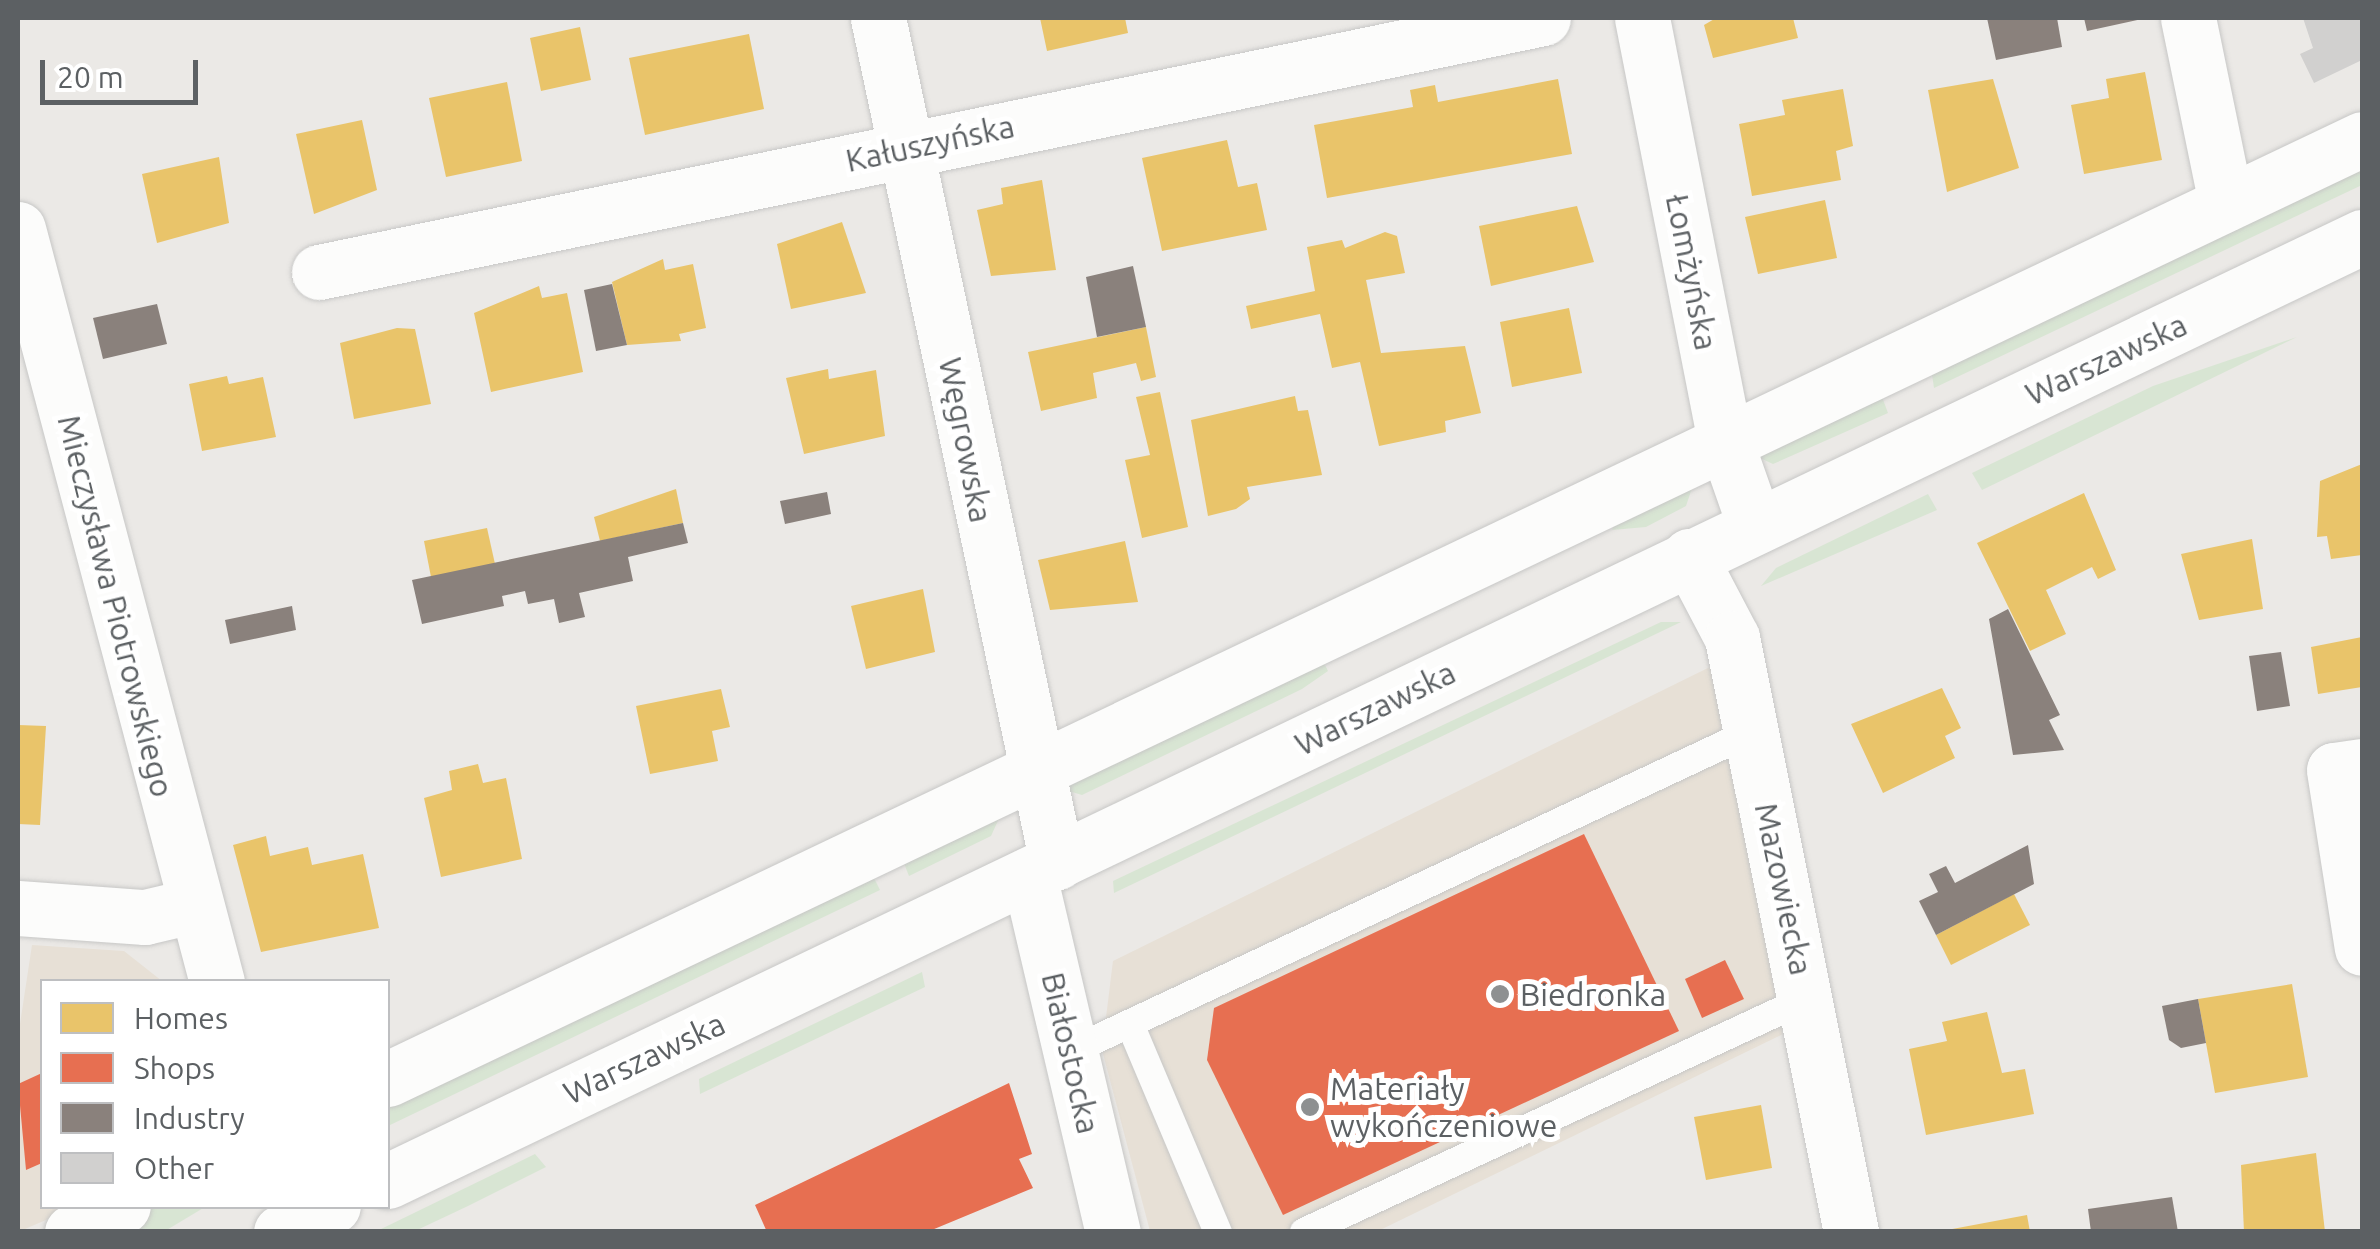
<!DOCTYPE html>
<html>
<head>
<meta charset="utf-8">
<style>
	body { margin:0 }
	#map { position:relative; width:2380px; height:1249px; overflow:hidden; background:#ebe9e6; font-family:Ubuntu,sans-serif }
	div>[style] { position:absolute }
	.commercial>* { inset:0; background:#e7e0d6 }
	.green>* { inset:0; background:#d8e5d3 }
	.homes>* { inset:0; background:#e9c46a }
	.shops>* { inset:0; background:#e76f51 }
	.industry>* { inset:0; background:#8a817c }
	.building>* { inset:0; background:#d1d0cf }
	.roads { filter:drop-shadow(0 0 2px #c7c7c6) drop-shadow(0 0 2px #c7c7c6) }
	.service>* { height:28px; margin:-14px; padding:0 14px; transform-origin:14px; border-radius:14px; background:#fcfcfb }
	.minor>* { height:55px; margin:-27.5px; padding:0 27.5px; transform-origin:27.5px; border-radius:27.5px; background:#fcfcfb }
	.secondary>* { height:55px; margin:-27.5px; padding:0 27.5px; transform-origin:27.5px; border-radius:27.5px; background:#fcfcfb }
	.dots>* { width:28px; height:28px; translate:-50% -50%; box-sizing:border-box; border:5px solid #fff; border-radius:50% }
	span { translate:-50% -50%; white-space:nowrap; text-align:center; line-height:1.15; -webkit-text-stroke:10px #fff; paint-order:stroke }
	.street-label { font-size:32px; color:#5c6063 }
	.poi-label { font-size:32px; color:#5c6063 }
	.left { translate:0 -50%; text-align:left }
	.frame { position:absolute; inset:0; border:20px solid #5c6063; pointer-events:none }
	.legend { position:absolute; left:40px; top:979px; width:350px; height:230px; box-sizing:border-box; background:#fff; border:2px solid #bebfc1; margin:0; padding:12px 18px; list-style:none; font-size:30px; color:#5c6063 }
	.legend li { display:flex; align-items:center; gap:20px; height:50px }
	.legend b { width:50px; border:2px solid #bebfc1 }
	.scale { position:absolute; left:40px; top:60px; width:158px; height:45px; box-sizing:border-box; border:5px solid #5c6063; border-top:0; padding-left:12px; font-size:30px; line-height:35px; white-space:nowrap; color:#5c6063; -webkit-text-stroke:8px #fff; paint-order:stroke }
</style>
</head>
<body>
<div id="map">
	<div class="commercial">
		<div style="clip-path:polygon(1714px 665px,1783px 1034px,1376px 1232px,1150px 1231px,1102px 1050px,1113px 961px)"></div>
		<div style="clip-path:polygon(32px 945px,124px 951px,162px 981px,42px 982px,42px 1206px,76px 1207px,18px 1232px,18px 1037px)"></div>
	</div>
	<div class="green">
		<div style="clip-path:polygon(2362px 157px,2362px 185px,1934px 388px,1930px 361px)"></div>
		<div style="clip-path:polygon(2297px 337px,1982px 490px,1972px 473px,2153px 386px)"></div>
		<div style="clip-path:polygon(1878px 386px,1888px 413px,1773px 464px,1760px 458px,1757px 451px)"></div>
		<div style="clip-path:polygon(1695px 479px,1686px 506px,1646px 527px,1612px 530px,1620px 511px)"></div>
		<div style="clip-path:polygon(1928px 494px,1937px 510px,1761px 586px,1776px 568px)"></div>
		<div style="clip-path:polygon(1661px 622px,1681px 622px,1114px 893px,1113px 881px)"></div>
		<div style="clip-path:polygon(1324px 663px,1328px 671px,1302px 689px,1082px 795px,1062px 789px,1064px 779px)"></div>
		<div style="clip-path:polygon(1001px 814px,991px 836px,909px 876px,900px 853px)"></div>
		<div style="clip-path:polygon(870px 870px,880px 890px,388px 1126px,388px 1095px)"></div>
		<div style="clip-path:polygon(922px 972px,925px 987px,700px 1094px,699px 1079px)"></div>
		<div style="clip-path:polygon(535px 1154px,546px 1167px,468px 1206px,415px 1231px,377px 1231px)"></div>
		<div style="clip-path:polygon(154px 1207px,205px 1207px,165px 1231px,101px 1232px)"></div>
	</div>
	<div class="homes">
		<div style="clip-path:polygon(1040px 18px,1125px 18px,1128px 33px,1047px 51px)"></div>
		<div style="clip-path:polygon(1716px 18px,1793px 18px,1798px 38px,1713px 58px,1704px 25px)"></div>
		<div style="clip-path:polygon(580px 27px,591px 80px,541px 91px,530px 38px)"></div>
		<div style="clip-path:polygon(749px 34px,764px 109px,645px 135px,629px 58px)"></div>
		<div style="clip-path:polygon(2145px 72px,2162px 160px,2084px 174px,2071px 105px,2109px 98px,2106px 79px)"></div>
		<div style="clip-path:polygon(1558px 79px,1572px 154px,1327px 198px,1314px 125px,1413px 107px,1410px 90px,1435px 85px,1438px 102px)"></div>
		<div style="clip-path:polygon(1993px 79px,2019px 168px,1947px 192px,1928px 90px)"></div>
		<div style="clip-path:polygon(507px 82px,522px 161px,446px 177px,429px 98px)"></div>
		<div style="clip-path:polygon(1843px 89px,1853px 146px,1836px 151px,1841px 180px,1752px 196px,1739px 124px,1785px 115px,1782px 100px)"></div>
		<div style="clip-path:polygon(362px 120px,377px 190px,314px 214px,296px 134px)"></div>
		<div style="clip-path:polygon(1227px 140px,1238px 187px,1257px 183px,1267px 230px,1162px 251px,1142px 158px)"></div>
		<div style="clip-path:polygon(219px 157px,229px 223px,157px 243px,142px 174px)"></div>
		<div style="clip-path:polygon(1042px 180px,1056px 270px,991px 276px,977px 210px,1003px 204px,1001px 188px)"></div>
		<div style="clip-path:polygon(1825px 200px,1837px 258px,1758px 274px,1745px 217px)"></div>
		<div style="clip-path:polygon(1577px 206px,1594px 262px,1491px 286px,1479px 226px)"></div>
		<div style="clip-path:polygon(842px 222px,866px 293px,791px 309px,777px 244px)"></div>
		<div style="clip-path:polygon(1385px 232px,1397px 236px,1405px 273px,1366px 280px,1381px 353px,1465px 346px,1481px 413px,1445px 421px,1446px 432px,1379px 446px,1360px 362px,1332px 368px,1320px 314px,1251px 329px,1246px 306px,1315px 291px,1307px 247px,1342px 240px,1345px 248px)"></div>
		<div style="clip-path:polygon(663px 259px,665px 270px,693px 264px,706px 328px,679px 334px,681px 341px,627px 345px,612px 282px)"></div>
		<div style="clip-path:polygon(539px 286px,542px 298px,567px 293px,583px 372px,491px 392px,474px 313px)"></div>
		<div style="clip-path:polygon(1569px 308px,1582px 373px,1512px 387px,1500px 322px)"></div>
		<div style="clip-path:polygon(1146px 327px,1156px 377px,1141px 381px,1136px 363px,1093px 373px,1097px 398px,1041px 411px,1028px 352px)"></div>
		<div style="clip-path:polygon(397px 328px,415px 329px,431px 404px,354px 419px,340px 343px)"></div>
		<div style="clip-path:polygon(828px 369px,829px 379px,876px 370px,885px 436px,804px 454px,786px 378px)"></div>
		<div style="clip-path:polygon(227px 376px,229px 384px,263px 377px,276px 437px,202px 451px,189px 384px)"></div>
		<div style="clip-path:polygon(1160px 392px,1188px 527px,1142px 538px,1125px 460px,1150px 455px,1136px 397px)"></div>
		<div style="clip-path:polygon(1295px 396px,1298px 411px,1308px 410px,1322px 475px,1247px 487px,1250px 499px,1236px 509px,1208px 516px,1191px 420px)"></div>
		<div style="clip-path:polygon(2362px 464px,2362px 555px,2331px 559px,2327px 536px,2317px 537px,2320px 481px)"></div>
		<div style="clip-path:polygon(676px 489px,683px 523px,600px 541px,594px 517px)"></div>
		<div style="clip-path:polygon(2084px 493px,2116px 570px,2098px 579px,2092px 567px,2046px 590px,2066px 634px,2030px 651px,1977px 543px)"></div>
		<div style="clip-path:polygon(487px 528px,495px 564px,431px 577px,424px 541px)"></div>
		<div style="clip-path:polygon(2252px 539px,2263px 609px,2199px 620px,2181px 554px)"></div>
		<div style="clip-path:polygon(1125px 541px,1138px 602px,1050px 610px,1038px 560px)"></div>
		<div style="clip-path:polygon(923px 589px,935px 652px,866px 669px,851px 606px)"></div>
		<div style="clip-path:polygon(2362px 637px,2362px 687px,2318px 694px,2311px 647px)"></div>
		<div style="clip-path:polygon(1942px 688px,1961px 728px,1945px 736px,1955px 758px,1883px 793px,1851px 724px)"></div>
		<div style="clip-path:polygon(721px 689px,730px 727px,712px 731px,718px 761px,650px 774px,636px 706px)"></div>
		<div style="clip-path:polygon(18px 725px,46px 726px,40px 825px,18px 824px)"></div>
		<div style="clip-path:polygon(478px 764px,483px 783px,506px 778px,522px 859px,441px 877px,424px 798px,452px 790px,449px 771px)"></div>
		<div style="clip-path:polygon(266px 836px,270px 856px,308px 847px,312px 865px,363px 854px,379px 928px,261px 952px,233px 845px)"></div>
		<div style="clip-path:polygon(2014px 894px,2030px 925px,1951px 965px,1936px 935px)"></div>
		<div style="clip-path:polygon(2292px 984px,2308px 1077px,2215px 1093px,2198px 999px)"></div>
		<div style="clip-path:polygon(1987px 1012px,2002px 1073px,2025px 1069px,2034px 1114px,1926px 1135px,1909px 1049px,1947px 1041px,1942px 1022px)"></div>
		<div style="clip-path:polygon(1761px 1105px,1772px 1168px,1706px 1180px,1694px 1117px)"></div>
		<div style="clip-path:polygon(2316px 1153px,2325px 1232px,2244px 1232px,2241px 1165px)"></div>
		<div style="clip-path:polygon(2027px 1215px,2030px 1232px,1947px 1232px,1947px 1230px)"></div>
	</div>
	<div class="shops">
		<div style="clip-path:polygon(1584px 834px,1679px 1031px,1283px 1215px,1207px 1060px,1214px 1008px)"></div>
		<div style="clip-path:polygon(1725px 960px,1744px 999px,1702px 1018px,1685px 979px)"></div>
		<div style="clip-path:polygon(42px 1073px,42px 1163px,26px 1170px,18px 1084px)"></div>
		<div style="clip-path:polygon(1009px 1083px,1032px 1154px,1019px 1159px,1033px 1188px,927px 1232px,767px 1232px,755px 1205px)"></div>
	</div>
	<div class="industry">
		<div style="clip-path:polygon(1987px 18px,2057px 18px,2062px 47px,1996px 60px)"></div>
		<div style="clip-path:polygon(2084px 18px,2142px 18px,2142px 19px,2087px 31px)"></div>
		<div style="clip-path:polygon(1133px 266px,1146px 327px,1097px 337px,1086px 277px)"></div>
		<div style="clip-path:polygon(612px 284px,627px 345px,596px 351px,584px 290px)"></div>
		<div style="clip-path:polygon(157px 304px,167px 344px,103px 359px,93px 318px)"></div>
		<div style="clip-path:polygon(827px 492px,831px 514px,785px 524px,780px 501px)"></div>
		<div style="clip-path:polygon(683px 523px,688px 543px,628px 557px,633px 581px,579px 593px,585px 617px,559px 623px,554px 599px,528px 604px,525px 591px,502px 596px,504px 606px,422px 624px,412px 580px)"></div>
		<div style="clip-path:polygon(292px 606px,296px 630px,230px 644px,225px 620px)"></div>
		<div style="clip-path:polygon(2008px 609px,2060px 715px,2049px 720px,2064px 750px,2013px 755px,1989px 619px)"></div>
		<div style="clip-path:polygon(2281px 652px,2290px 706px,2257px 711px,2249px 656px)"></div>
		<div style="clip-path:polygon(2028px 845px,2034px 884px,1936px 935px,1919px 901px,1938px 892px,1929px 874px,1946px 866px,1955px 883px)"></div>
		<div style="clip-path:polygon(2198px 999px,2206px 1043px,2181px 1048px,2169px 1040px,2162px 1006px)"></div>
		<div style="clip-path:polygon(2172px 1197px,2178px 1232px,2091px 1232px,2088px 1209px)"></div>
	</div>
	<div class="building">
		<div style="clip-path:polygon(2303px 18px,2362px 18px,2362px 60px,2314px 83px,2300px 54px,2313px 48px)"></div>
	</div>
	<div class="roads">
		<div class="service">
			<div style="left:1130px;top:1024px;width:226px;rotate:67.1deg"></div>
			<div style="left:1069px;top:1052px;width:751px;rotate:-25.13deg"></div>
			<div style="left:1304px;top:1232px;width:556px;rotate:-24.9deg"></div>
		</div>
		<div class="minor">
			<div style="left:878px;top:18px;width:863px;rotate:78.03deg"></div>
			<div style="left:1642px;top:18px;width:430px;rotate:78.9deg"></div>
			<div style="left:1725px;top:440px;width:88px;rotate:70.7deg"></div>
			<div style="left:2188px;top:18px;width:189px;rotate:78.4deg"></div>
			<div style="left:18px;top:229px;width:779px;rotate:75.2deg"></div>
			<div style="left:319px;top:272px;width:1250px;rotate:-11.72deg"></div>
			<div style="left:1689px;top:556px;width:93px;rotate:62.3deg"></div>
			<div style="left:1732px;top:638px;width:606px;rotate:78.67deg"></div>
			<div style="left:2362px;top:766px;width:28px;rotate:172deg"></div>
			<div style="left:2334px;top:770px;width:180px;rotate:81.1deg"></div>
			<div style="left:1029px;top:875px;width:367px;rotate:76.8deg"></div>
			<div style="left:18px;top:908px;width:127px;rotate:4.1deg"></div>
			<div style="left:145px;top:917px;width:48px;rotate:-13.2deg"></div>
			<div style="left:388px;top:1079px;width:2186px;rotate:-25.46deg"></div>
			<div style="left:72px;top:1232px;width:57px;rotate:-27deg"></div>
		</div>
		<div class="secondary">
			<div style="left:388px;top:1181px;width:2188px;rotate:-25.56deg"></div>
			<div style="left:281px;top:1232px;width:58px;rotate:-26.6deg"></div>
		</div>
	</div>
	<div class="dots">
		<div style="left:1500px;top:994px;background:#8e9091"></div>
		<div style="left:1310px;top:1107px;background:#8e9091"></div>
	</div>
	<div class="street-label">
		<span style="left:930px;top:143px;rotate:-12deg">Kałuszyńska</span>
		<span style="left:1692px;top:272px;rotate:79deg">Łomżyńska</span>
		<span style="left:2106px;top:359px;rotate:-25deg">Warszawska</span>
		<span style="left:966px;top:440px;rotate:79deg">Węgrowska</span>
		<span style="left:116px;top:606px;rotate:76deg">Mieczysława Piotrowskiego</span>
		<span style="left:1375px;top:708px;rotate:-26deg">Warszawska</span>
		<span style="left:1784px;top:889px;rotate:78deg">Mazowiecka</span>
		<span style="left:1071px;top:1053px;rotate:77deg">Białostocka</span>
		<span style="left:644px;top:1058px;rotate:-25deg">Warszawska</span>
	</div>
	<div class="poi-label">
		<span class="left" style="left:1520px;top:994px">Biedronka</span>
		<span class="left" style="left:1330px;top:1107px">Materiały<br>wykończeniowe</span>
	</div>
	<div class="frame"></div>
	<ul class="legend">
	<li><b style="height:28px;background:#e9c46a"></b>Homes</li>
	<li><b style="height:28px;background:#e76f51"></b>Shops</li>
	<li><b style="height:28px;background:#8a817c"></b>Industry</li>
	<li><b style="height:28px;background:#d1d0cf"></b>Other</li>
	</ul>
	<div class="scale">20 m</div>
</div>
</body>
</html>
